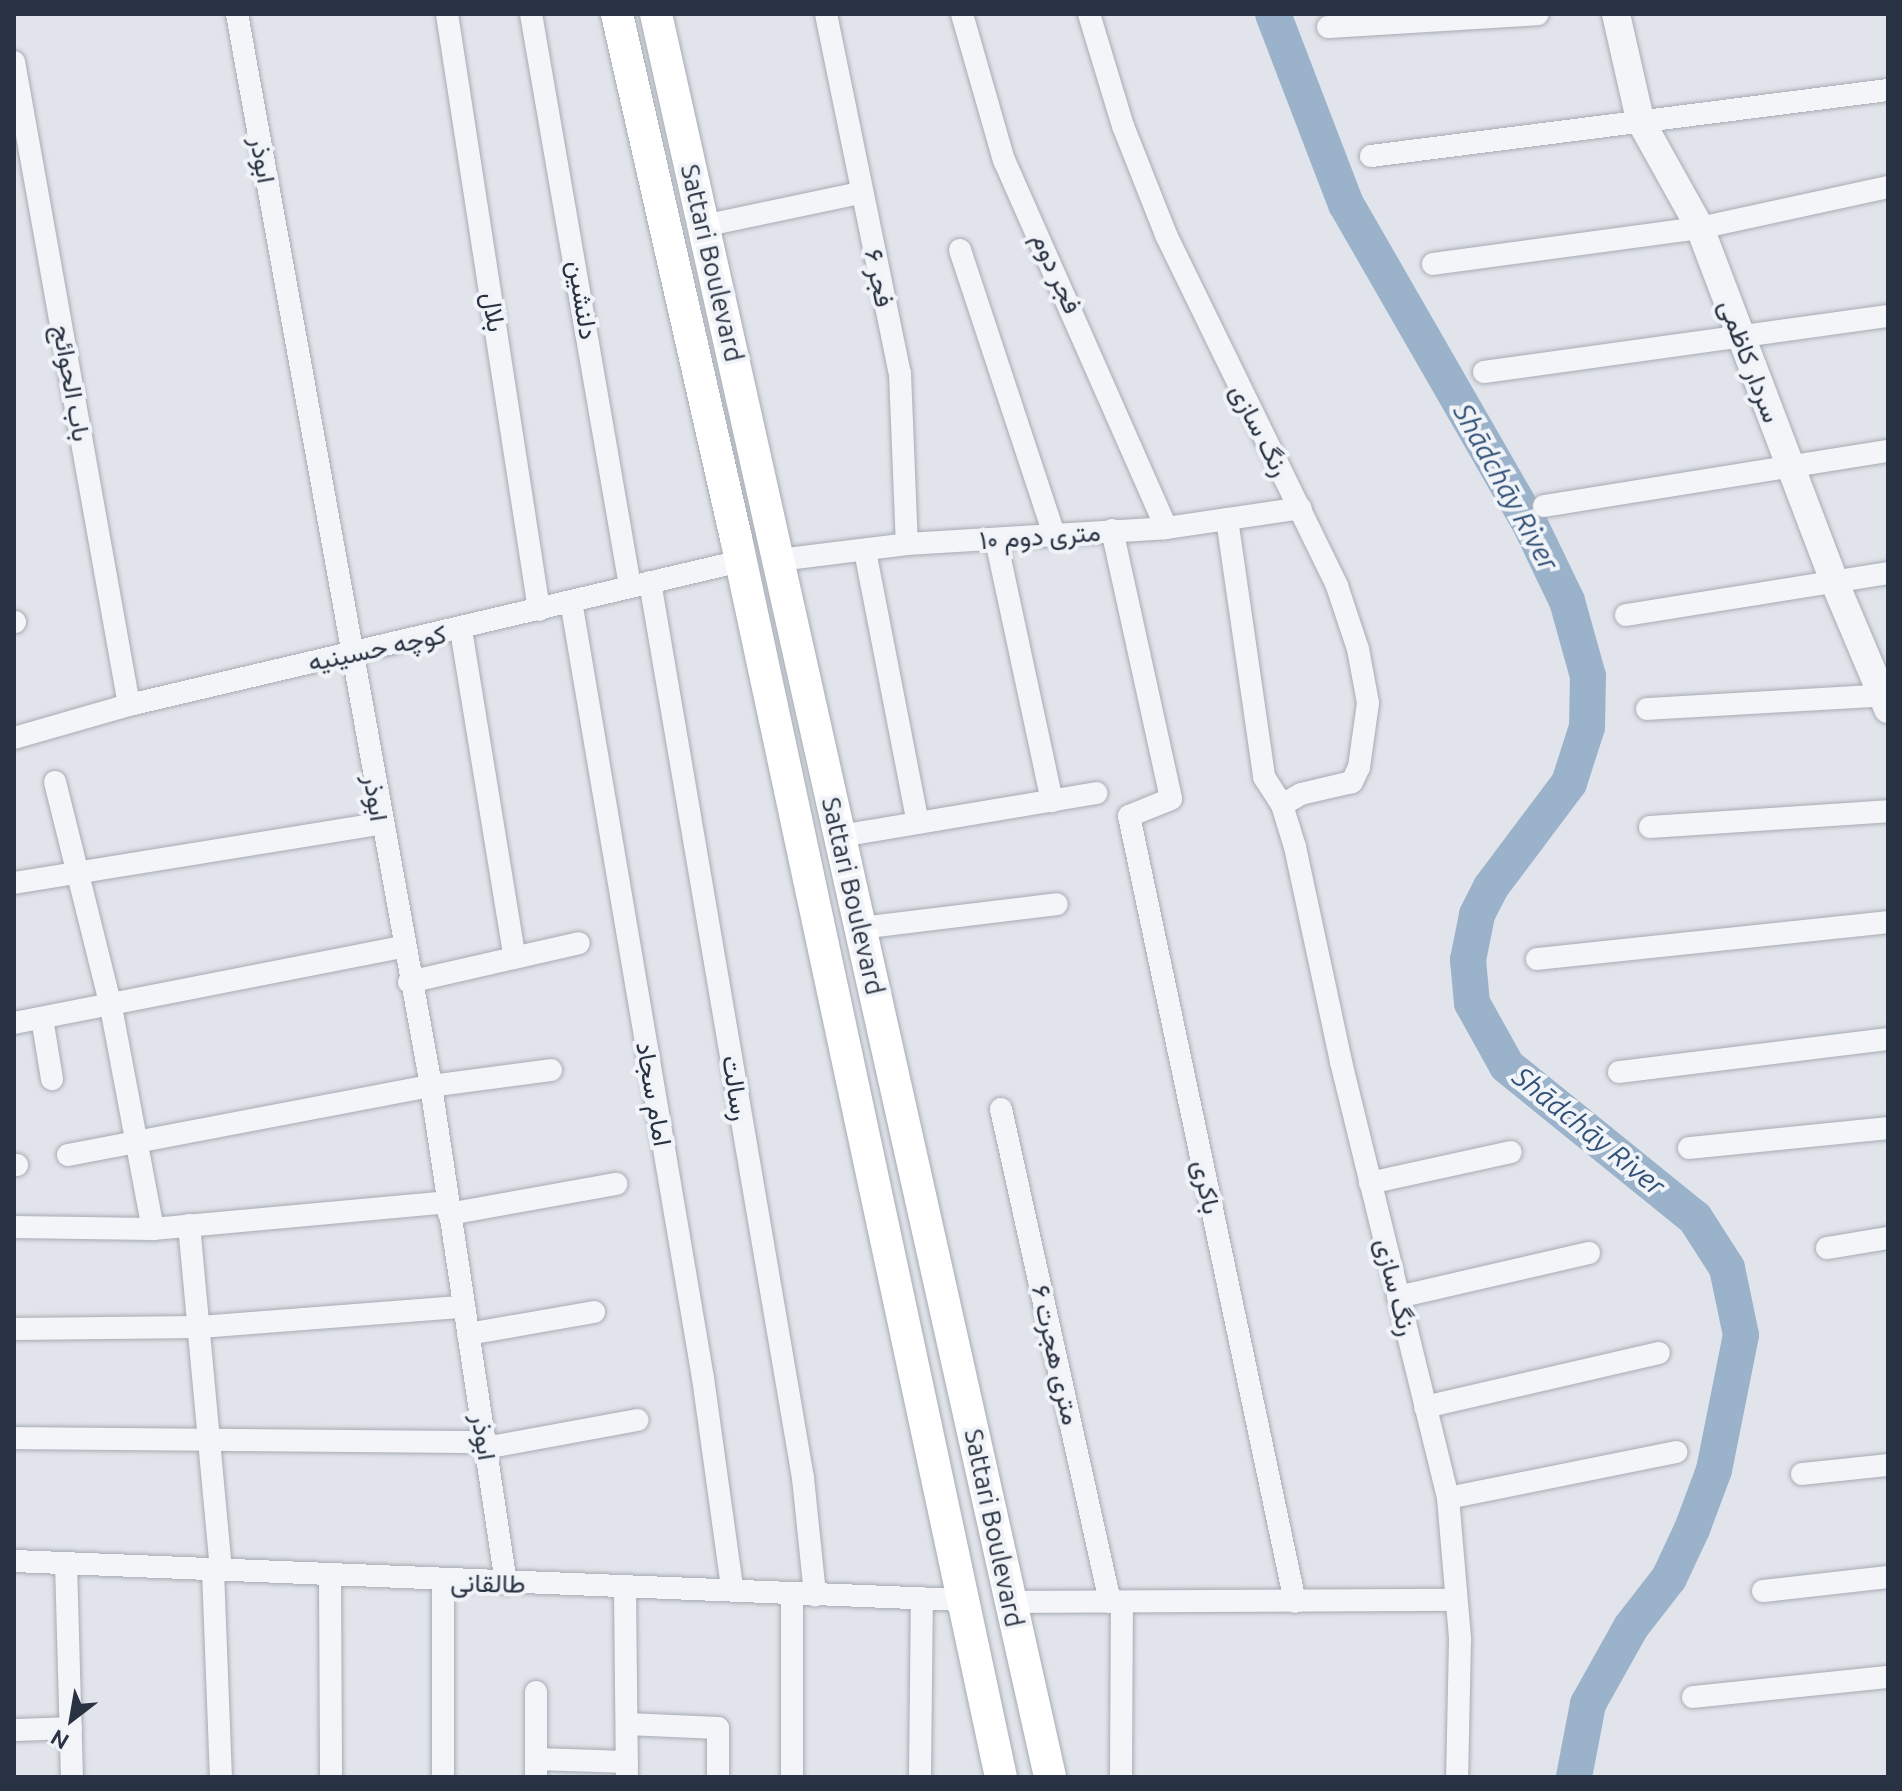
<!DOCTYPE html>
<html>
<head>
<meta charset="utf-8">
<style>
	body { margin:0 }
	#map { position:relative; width:1902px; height:1791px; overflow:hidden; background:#e1e4ea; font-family:Ubuntu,Vazirmatn,sans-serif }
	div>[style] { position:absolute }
	.river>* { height:36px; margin:-18px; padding:0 18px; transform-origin:18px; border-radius:18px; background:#9bb2cb }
	.roads { filter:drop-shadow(0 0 2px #a6abb4) drop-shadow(0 0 2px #a6abb4) }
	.minor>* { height:22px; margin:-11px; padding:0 11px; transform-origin:11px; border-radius:11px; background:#f4f5f8 }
	.tertiary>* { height:28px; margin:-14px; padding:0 14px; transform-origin:14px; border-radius:14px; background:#f4f5f8 }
	.secondary>* { height:32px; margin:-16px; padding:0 16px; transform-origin:16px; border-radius:16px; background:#fff }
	span { translate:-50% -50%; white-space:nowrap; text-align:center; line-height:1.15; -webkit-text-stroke:8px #f0f3f7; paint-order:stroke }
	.street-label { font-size:26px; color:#293242 }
	.water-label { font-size:28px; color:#325177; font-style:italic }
	.frame { position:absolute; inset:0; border:16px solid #293242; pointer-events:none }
	.north { position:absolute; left:32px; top:1679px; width:80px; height:80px; -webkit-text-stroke:6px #f0f3f7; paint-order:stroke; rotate:211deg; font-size:22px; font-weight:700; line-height:32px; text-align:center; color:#293242 }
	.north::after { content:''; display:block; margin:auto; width:28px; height:36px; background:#293242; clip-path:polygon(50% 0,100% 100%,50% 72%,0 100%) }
</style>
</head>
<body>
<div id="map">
	<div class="river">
		<div style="left:1273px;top:14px;width:204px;rotate:69deg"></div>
		<div style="left:1346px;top:204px;width:365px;rotate:60.1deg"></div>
		<div style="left:1528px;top:520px;width:90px;rotate:64.3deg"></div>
		<div style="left:1567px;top:601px;width:78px;rotate:74.4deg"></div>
		<div style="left:1588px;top:676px;width:51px;rotate:91.1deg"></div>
		<div style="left:1587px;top:727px;width:59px;rotate:107.8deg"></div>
		<div style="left:1569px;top:783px;width:130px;rotate:126.9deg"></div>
		<div style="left:1491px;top:887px;width:31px;rotate:117deg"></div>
		<div style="left:1477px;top:915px;width:46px;rotate:101.3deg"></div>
		<div style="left:1468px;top:960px;width:43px;rotate:84.7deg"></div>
		<div style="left:1472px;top:1003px;width:72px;rotate:60.9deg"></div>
		<div style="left:1507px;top:1066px;width:242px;rotate:39deg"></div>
		<div style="left:1695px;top:1218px;width:59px;rotate:57.4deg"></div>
		<div style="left:1727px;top:1268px;width:68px;rotate:78.2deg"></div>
		<div style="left:1741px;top:1335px;width:138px;rotate:101.3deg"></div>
		<div style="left:1714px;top:1470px;width:63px;rotate:110.4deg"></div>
		<div style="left:1692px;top:1529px;width:54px;rotate:115.1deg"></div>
		<div style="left:1669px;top:1578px;width:62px;rotate:127.8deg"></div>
		<div style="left:1631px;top:1627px;width:88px;rotate:119.2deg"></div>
		<div style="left:1588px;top:1704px;width:74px;rotate:100.9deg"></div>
	</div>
	<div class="roads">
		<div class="minor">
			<div style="left:237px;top:14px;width:1089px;rotate:79.74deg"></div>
			<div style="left:431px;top:1086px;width:503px;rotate:81.42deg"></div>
			<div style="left:447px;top:14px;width:603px;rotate:81.22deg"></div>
			<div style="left:531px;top:14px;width:581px;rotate:80.18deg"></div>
			<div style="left:826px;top:14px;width:367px;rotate:78.4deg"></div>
			<div style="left:900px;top:373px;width:171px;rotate:87.7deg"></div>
			<div style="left:962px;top:14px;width:152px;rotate:74deg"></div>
			<div style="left:1004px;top:160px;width:402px;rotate:66.2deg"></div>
			<div style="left:1089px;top:14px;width:117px;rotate:73.1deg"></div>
			<div style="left:1123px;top:126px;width:119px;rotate:68.4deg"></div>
			<div style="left:1167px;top:237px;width:388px;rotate:64deg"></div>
			<div style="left:1337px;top:586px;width:66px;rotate:71.6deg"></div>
			<div style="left:1358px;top:649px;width:55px;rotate:79.5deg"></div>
			<div style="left:1368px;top:703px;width:65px;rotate:98deg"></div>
			<div style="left:1359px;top:767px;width:17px;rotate:115deg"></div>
			<div style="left:1352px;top:782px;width:52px;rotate:166.8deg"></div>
			<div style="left:1301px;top:794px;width:22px;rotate:150deg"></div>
			<div style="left:1328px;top:27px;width:210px;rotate:-3.5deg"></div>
			<div style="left:14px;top:62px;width:653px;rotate:79.86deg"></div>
			<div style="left:1371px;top:156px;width:521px;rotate:-7.28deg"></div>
			<div style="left:703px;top:226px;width:160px;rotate:-11.9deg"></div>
			<div style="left:960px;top:250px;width:302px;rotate:71.7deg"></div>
			<div style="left:1433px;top:264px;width:269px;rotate:-7.7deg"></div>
			<div style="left:1700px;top:228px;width:192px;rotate:-12.3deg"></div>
			<div style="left:1484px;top:372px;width:408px;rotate:-7.9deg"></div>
			<div style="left:1544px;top:506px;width:348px;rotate:-9.1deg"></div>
			<div style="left:1227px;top:519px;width:261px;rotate:81.8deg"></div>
			<div style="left:1264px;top:777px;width:33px;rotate:57deg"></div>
			<div style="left:1282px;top:805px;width:44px;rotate:72.8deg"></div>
			<div style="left:1295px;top:847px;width:220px;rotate:77.9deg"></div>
			<div style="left:1341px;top:1062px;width:449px;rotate:76.2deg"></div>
			<div style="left:1448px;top:1498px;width:142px;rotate:85.1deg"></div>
			<div style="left:1460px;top:1639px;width:138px;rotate:91.2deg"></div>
			<div style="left:1112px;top:530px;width:275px;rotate:77.6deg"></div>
			<div style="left:1171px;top:799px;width:45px;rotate:158deg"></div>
			<div style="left:1129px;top:816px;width:803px;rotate:78.07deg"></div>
			<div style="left:996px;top:540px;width:267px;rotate:77.9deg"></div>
			<div style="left:865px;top:551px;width:277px;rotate:79deg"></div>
			<div style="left:779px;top:560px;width:129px;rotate:-7.1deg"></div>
			<div style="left:907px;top:544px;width:259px;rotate:-3.5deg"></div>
			<div style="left:1166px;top:528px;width:136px;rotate:-8.4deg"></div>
			<div style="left:650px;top:582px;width:909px;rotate:80.31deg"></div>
			<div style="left:803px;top:1478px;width:118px;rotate:84.1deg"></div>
			<div style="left:571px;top:601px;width:788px;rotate:80.36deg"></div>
			<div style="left:703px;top:1378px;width:212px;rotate:82.1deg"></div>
			<div style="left:1626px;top:615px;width:265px;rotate:-9.1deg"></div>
			<div style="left:14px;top:622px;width:1px"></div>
			<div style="left:461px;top:630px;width:332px;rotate:80.7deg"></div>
			<div style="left:1647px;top:709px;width:241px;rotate:-3.3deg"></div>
			<div style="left:14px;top:738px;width:120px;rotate:-16deg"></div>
			<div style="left:129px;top:705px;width:629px;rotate:-13.24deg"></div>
			<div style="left:55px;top:782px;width:232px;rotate:76deg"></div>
			<div style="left:111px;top:1007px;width:226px;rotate:79.3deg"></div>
			<div style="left:1650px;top:827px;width:239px;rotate:-3.8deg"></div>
			<div style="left:840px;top:836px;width:260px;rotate:-9.5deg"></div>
			<div style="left:14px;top:883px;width:371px;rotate:-9.2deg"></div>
			<div style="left:860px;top:928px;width:198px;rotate:-6.9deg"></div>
			<div style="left:1537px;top:959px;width:353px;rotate:-6deg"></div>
			<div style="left:409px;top:982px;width:174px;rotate:-12.9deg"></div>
			<div style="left:42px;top:1018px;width:62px;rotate:80.7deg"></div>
			<div style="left:14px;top:1023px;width:395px;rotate:-11.1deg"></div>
			<div style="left:1619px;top:1072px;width:271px;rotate:-7deg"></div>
			<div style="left:1001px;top:1109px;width:505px;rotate:77.53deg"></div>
			<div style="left:1689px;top:1148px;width:200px;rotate:-5.7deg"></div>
			<div style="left:68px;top:1155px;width:369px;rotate:-10.8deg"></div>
			<div style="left:431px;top:1086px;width:121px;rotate:-7.6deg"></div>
			<div style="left:14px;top:1165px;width:3px"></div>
			<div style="left:1370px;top:1183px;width:144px;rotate:-12.4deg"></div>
			<div style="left:449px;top:1214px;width:170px;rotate:-10.2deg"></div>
			<div style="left:189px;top:1225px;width:347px;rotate:84.7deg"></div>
			<div style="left:14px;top:1227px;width:139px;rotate:0.8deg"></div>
			<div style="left:153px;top:1229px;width:295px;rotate:-5.2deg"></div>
			<div style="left:1827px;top:1248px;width:62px;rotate:-9.3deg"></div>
			<div style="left:1398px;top:1297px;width:196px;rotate:-13deg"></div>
			<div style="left:14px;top:1329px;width:186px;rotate:-0.6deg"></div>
			<div style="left:200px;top:1327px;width:263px;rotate:-4.4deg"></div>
			<div style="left:468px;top:1334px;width:128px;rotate:-9.9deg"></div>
			<div style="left:1425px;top:1407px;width:240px;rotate:-13deg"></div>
			<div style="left:14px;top:1438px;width:470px;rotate:0.5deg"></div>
			<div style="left:485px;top:1448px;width:155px;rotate:-10.4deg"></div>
			<div style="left:1802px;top:1474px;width:86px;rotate:-6deg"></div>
			<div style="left:1448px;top:1498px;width:233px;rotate:-11.4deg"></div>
			<div style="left:14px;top:1561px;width:949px;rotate:2.36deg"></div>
			<div style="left:66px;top:1563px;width:214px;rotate:88.4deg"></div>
			<div style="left:213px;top:1571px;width:206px;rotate:87.8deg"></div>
			<div style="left:330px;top:1577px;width:200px;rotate:89.7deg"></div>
			<div style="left:443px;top:1582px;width:195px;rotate:90deg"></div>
			<div style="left:625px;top:1589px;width:188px;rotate:89.4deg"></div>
			<div style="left:1763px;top:1591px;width:126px;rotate:-6.4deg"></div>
			<div style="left:792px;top:1594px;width:183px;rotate:90deg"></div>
			<div style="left:1013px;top:1602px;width:442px;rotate:-0.3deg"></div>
			<div style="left:536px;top:1692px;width:85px;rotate:90deg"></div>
			<div style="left:1693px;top:1697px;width:196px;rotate:-5.9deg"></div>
			<div style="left:627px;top:1724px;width:91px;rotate:2.5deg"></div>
			<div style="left:718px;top:1728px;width:49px;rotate:90deg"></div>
			<div style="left:14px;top:1730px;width:57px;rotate:-2deg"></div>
			<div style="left:536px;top:1759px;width:91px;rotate:1.9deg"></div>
			<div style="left:920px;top:1777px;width:179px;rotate:-89.4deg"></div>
			<div style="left:1121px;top:1777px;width:175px;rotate:-89.7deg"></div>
		</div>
		<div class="tertiary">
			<div style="left:1616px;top:14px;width:109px;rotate:77.2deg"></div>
			<div style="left:1640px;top:120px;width:124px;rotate:60.9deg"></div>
			<div style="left:1700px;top:228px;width:378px;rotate:69.2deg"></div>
			<div style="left:1834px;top:581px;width:139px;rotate:67.1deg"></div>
		</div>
		<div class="secondary">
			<div style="left:617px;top:14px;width:537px;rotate:77.21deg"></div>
			<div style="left:736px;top:538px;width:1267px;rotate:77.93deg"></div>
			<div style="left:656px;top:14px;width:1806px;rotate:77.4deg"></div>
		</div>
	</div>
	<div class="street-label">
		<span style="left:263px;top:160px;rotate:80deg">ابوذر</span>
		<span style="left:712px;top:263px;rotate:77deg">Sattari Boulevard</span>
		<span style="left:1057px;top:273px;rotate:66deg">فجر دوم</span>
		<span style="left:879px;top:278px;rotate:78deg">فجر ۶</span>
		<span style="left:583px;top:300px;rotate:81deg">دلنشین</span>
		<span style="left:494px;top:312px;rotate:81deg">بلال</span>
		<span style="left:1750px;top:361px;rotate:69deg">سردار کاظمی</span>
		<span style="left:72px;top:383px;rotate:80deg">باب الحوائج</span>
		<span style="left:1260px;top:430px;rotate:63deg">رنگ سازی</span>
		<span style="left:1040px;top:536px;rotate:-4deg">۱۰ متری دوم</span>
		<span style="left:377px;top:648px;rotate:-12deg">کوچه حسینیه</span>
		<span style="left:376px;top:798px;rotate:81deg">ابوذر</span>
		<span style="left:853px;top:896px;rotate:77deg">Sattari Boulevard</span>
		<span style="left:736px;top:1088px;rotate:81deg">رسالت</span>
		<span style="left:654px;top:1094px;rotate:80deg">امام سجاد</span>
		<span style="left:1207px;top:1187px;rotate:78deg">باکری</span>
		<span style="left:1396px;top:1287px;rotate:76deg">رنگ سازی</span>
		<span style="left:1056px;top:1355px;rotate:77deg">۶ متری هجرت</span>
		<span style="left:484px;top:1437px;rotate:81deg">ابوذر</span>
		<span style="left:994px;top:1528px;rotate:78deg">Sattari Boulevard</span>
		<span style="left:488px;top:1583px;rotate:1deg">طالقانی</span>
	</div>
	<div class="water-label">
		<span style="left:1506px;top:487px;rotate:61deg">Shādchāy River</span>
		<span style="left:1589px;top:1131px;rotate:39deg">Shādchāy River</span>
	</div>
	<div class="frame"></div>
	<div class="north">N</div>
</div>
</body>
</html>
